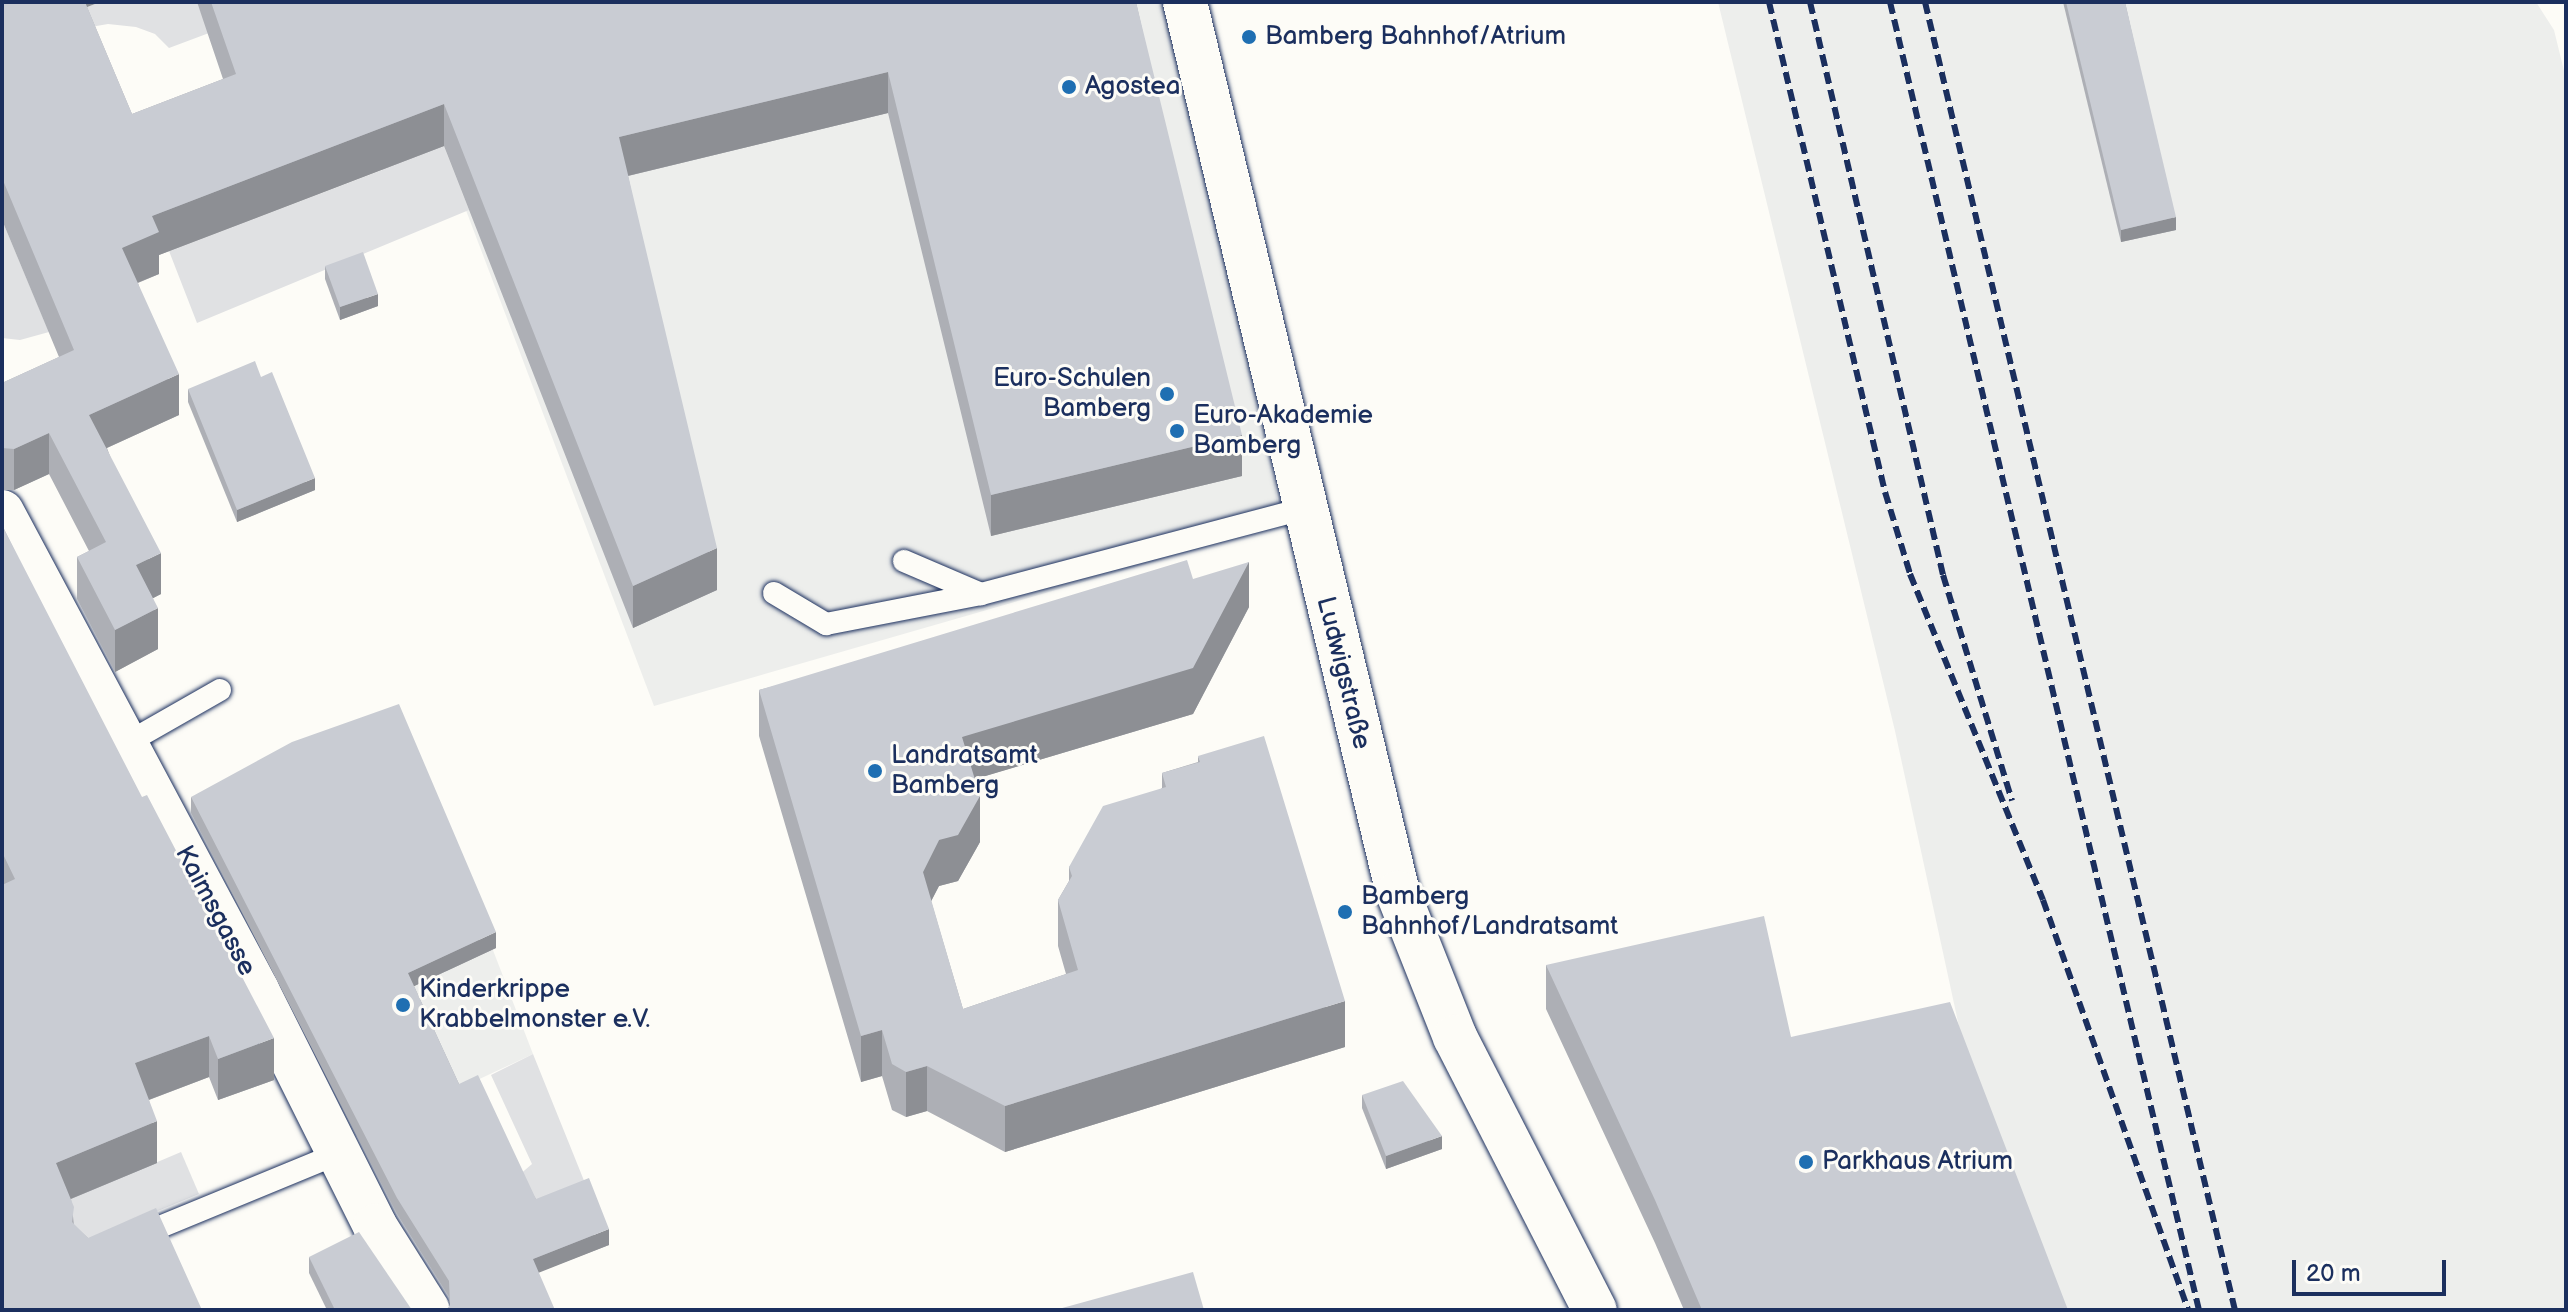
<!DOCTYPE html>
<html>
<head>
<meta charset="utf-8">
<style>
	body { margin:0 }
	#map { position:relative; width:2568px; height:1312px; overflow:hidden; background:#fdfcf7; font-family:"Balsamiq Sans",sans-serif }
	div>[style] { position:absolute }
	.built>* { inset:0; background:#edeeec }
	.green>* { inset:0; background:#e0e1e3 }
	.roads { filter:drop-shadow(0 0 2px #1b2f5e) drop-shadow(0 0 2px #1b2f5e) }
	.service>* { height:22px; margin:-11px; padding:0 11px; transform-origin:11px; border-radius:11px; background:#fdfcf7 }
	.minor>* { height:44px; margin:-22px; padding:0 22px; transform-origin:22px; border-radius:22px; background:#fdfcf7 }
	.tertiary>* { height:44px; margin:-22px; padding:0 22px; transform-origin:22px; border-radius:22px; background:#fdfcf7 }
	.rail>* { height:6px; margin-top:-3px; transform-origin:0; background:repeating-linear-gradient(90deg,#1b2f5e 0 12px,transparent 0 18px) }
	.wall>* { inset:0; background:#adafb5 }
	.shaded-wall>* { inset:0; background:#8d8f94 }
	.building>* { inset:0; background:#c9ccd3 }
	.dots>* { width:22px; height:22px; translate:-50% -50%; box-sizing:border-box; border:4px solid #fdfcf7; border-radius:50% }
	span { translate:-50% -50%; white-space:nowrap; text-align:center; line-height:1.15; -webkit-text-stroke:6px #fdfcf7; paint-order:stroke }
	.poi-label { font-size:26px; color:#1b2f5e }
	.left { translate:0 -50%; text-align:left }
	.right { translate:-100% -50%; text-align:right }
	.street-label { font-size:26px; color:#1b2f5e }
	.frame { position:absolute; inset:0; border:4px solid #1b2f5e; pointer-events:none }
	.scale { position:absolute; left:2292px; top:1260px; width:154px; height:36px; box-sizing:border-box; border:4px solid #1b2f5e; border-top:0; padding-left:10px; font-size:24px; line-height:28px; white-space:nowrap; color:#1b2f5e; -webkit-text-stroke:6px #fdfcf7; paint-order:stroke }
</style>
</head>
<body>
<div id="map">
	<div class="built">
		<div style="clip-path:polygon(387px 2px,1201px 2px,1281px 525px,654px 706px)"></div>
		<div style="clip-path:polygon(1718px 2px,2536px 2px,2554px 30px,2566px 79px,2566px 1310px,2063px 1310px,1963px 1045px,1895px 731px)"></div>
		<div style="clip-path:polygon(474px 901px,533px 1054px,353px 1138px,283px 989px)"></div>
	</div>
	<div class="green">
		<div style="clip-path:polygon(100px 2px,197px 2px,209px 33px,169px 48px,155px 34px,136px 27px,108px 24px,79px 29px,72px 13px)"></div>
		<div style="clip-path:polygon(387px 2px,469px 210px,197px 323px,169px 251px,382px 170px)"></div>
		<div style="clip-path:polygon(2px 220px,49px 332px,20px 340px,2px 338px)"></div>
		<div style="clip-path:polygon(533px 1054px,589px 1193px,465px 1221px,532px 1164px,491px 1075px)"></div>
		<div style="clip-path:polygon(181px 1152px,199px 1194px,73px 1246px,56px 1205px)"></div>
	</div>
	<div class="roads">
		<div class="service">
			<div style="left:904px;top:561px;width:84px;rotate:23.2deg"></div>
			<div style="left:774px;top:593px;width:61px;rotate:30.8deg"></div>
			<div style="left:826px;top:624px;width:158px;rotate:-11deg"></div>
			<div style="left:981px;top:594px;width:333px;rotate:-14.8deg"></div>
			<div style="left:127px;top:743px;width:107px;rotate:-29.7deg"></div>
			<div style="left:138px;top:1236px;width:217px;rotate:-22.4deg"></div>
		</div>
		<div class="minor">
			<div style="left:2px;top:512px;width:542px;rotate:61.92deg"></div>
			<div style="left:257px;top:990px;width:264px;rotate:63.4deg"></div>
			<div style="left:375px;top:1226px;width:99px;rotate:57.8deg"></div>
		</div>
		<div class="tertiary">
			<div style="left:1185px;top:2px;width:916px;rotate:76.56deg"></div>
			<div style="left:1398px;top:893px;width:155px;rotate:68.4deg"></div>
			<div style="left:1455px;top:1037px;width:307px;rotate:62.9deg"></div>
		</div>
	</div>
	<div class="rail">
		<div style="left:1769px;top:2px;width:504px;rotate:76.68deg"></div>
		<div style="left:1885px;top:492px;width:86px;rotate:73deg"></div>
		<div style="left:1910px;top:574px;width:352px;rotate:67.8deg"></div>
		<div style="left:2043px;top:900px;width:435px;rotate:70.5deg"></div>
		<div style="left:1810px;top:2px;width:588px;rotate:76.93deg"></div>
		<div style="left:1943px;top:575px;width:236px;rotate:73deg"></div>
		<div style="left:1890px;top:2px;width:1344px;rotate:76.71deg"></div>
		<div style="left:1925px;top:2px;width:1344px;rotate:76.67deg"></div>
	</div>
	<div class="wall">
		<div style="clip-path:polygon(2px 2px,87px 7px,132px 114px,223px 79px,197px 2px,1136px 2px,1242px 476px,991px 536px,888px 113px,628px 176px,717px 590px,633px 628px,444px 146px,159px 255px,159px 274px,138px 283px,179px 415px,107px 448px,161px 594px,153px 598px,158px 649px,115px 672px,77px 599px,77px 557px,89px 551px,49px 474px,14px 490px,2px 490px,2px 383px,59px 357px,2px 220px)"></div>
		<div style="clip-path:polygon(2063px 2px,2125px 2px,2176px 230px,2121px 242px)"></div>
		<div style="clip-path:polygon(325px 266px,378px 306px,340px 320px,325px 279px)"></div>
		<div style="clip-path:polygon(188px 389px,315px 490px,237px 522px,188px 402px)"></div>
		<div style="clip-path:polygon(2px 525px,274px 1080px,218px 1100px,209px 1077px,149px 1100px,157px 1163px,71px 1199px,74px 1225px,88px 1238px,2px 1310px)"></div>
		<div style="clip-path:polygon(1193px 579px,1249px 607px,1193px 714px,975px 779px,980px 842px,958px 881px,939px 886px,931px 901px,963px 1009px,1066px 974px,1058px 946px,1058px 900px,1069px 881px,1069px 867px,1162px 788px,1162px 773px,1198px 762px,1198px 756px,1345px 1047px,1005px 1152px,927px 1111px,906px 1117px,892px 1110px,882px 1076px,861px 1082px,759px 736px,759px 690px)"></div>
		<div style="clip-path:polygon(191px 797px,496px 948px,414px 986px,459px 1084px,536px 1199px,609px 1245px,450px 1306px,449px 1297px,397px 1214px,191px 813px)"></div>
		<div style="clip-path:polygon(1546px 965px,1791px 1037px,2068px 1310px,1684px 1310px,1655px 1243px,1546px 1009px)"></div>
		<div style="clip-path:polygon(1362px 1095px,1442px 1149px,1386px 1169px,1362px 1108px)"></div>
		<div style="clip-path:polygon(309px 1257px,412px 1310px,327px 1310px,309px 1273px)"></div>
	</div>
	<div class="shaded-wall">
		<div style="clip-path:polygon(72px 2px,100px 2px,72px 13px)"></div>
		<div style="clip-path:polygon(888px 72px,888px 113px,619px 178px,619px 137px)"></div>
		<div style="clip-path:polygon(444px 104px,444px 146px,159px 255px,159px 274px,122px 289px,122px 248px,152px 216px)"></div>
		<div style="clip-path:polygon(2176px 217px,2176px 230px,2121px 242px,2121px 230px)"></div>
		<div style="clip-path:polygon(378px 294px,378px 306px,340px 320px,340px 307px)"></div>
		<div style="clip-path:polygon(179px 374px,179px 415px,89px 456px,89px 415px)"></div>
		<div style="clip-path:polygon(49px 433px,49px 474px,14px 490px,14px 449px)"></div>
		<div style="clip-path:polygon(1242px 435px,1242px 476px,991px 536px,991px 495px)"></div>
		<div style="clip-path:polygon(315px 478px,315px 490px,237px 522px,237px 510px)"></div>
		<div style="clip-path:polygon(717px 548px,717px 590px,633px 628px,633px 586px)"></div>
		<div style="clip-path:polygon(161px 553px,161px 594px,136px 607px,136px 565px)"></div>
		<div style="clip-path:polygon(1249px 562px,1249px 607px,1193px 714px,962px 783px,962px 737px)"></div>
		<div style="clip-path:polygon(158px 608px,158px 649px,115px 672px,115px 630px)"></div>
		<div style="clip-path:polygon(980px 796px,980px 842px,958px 881px,939px 886px,923px 917px,923px 872px,939px 840px)"></div>
		<div style="clip-path:polygon(496px 932px,496px 948px,408px 989px,408px 973px)"></div>
		<div style="clip-path:polygon(1345px 1001px,1345px 1047px,1005px 1152px,1005px 1106px)"></div>
		<div style="clip-path:polygon(882px 1030px,882px 1076px,861px 1082px,861px 1036px)"></div>
		<div style="clip-path:polygon(209px 1036px,209px 1077px,135px 1105px,135px 1063px)"></div>
		<div style="clip-path:polygon(274px 1038px,274px 1080px,218px 1100px,218px 1059px)"></div>
		<div style="clip-path:polygon(927px 1066px,927px 1111px,906px 1117px,906px 1072px)"></div>
		<div style="clip-path:polygon(157px 1121px,157px 1163px,56px 1205px,56px 1163px)"></div>
		<div style="clip-path:polygon(1442px 1136px,1442px 1149px,1386px 1169px,1386px 1156px)"></div>
		<div style="clip-path:polygon(609px 1229px,609px 1245px,533px 1275px,533px 1259px)"></div>
	</div>
	<div class="building">
		<div style="clip-path:polygon(2px 2px,85px 2px,132px 114px,236px 74px,211px 2px,1136px 2px,1242px 435px,991px 495px,888px 72px,619px 137px,717px 548px,633px 586px,444px 104px,152px 216px,159px 232px,122px 248px,179px 374px,89px 415px,161px 553px,136px 565px,158px 608px,115px 630px,77px 557px,106px 542px,49px 433px,14px 449px,2px 448px,2px 383px,74px 350px,2px 178px)"></div>
		<div style="clip-path:polygon(2066px 2px,2125px 2px,2176px 217px,2121px 230px)"></div>
		<div style="clip-path:polygon(363px 252px,378px 294px,340px 307px,325px 266px)"></div>
		<div style="clip-path:polygon(255px 361px,261px 377px,272px 372px,315px 478px,237px 510px,188px 389px)"></div>
		<div style="clip-path:polygon(2px 525px,142px 797px,147px 795px,274px 1038px,218px 1059px,209px 1036px,135px 1063px,157px 1121px,56px 1163px,74px 1207px,72px 1222px,88px 1238px,156px 1208px,202px 1310px,2px 1310px,2px 885px,15px 879px,2px 852px)"></div>
		<div style="clip-path:polygon(1187px 560px,1193px 579px,1249px 562px,1193px 668px,962px 737px,980px 796px,958px 835px,939px 840px,923px 872px,963px 1009px,1078px 970px,1058px 900px,1072px 876px,1069px 867px,1103px 806px,1166px 787px,1162px 773px,1200px 762px,1198px 756px,1264px 736px,1345px 1001px,1005px 1106px,927px 1066px,906px 1072px,892px 1064px,882px 1030px,861px 1036px,759px 690px)"></div>
		<div style="clip-path:polygon(399px 704px,496px 932px,408px 973px,459px 1084px,478px 1075px,536px 1199px,589px 1178px,609px 1229px,533px 1259px,555px 1310px,446px 1310px,450px 1305px,449px 1281px,397px 1198px,191px 797px,292px 742px)"></div>
		<div style="clip-path:polygon(1764px 916px,1791px 1037px,1950px 1002px,2068px 1310px,1702px 1310px,1655px 1200px,1546px 965px)"></div>
		<div style="clip-path:polygon(1403px 1081px,1442px 1136px,1386px 1156px,1362px 1095px)"></div>
		<div style="clip-path:polygon(359px 1232px,412px 1310px,335px 1310px,309px 1257px)"></div>
		<div style="clip-path:polygon(1193px 1272px,1204px 1310px,1055px 1310px)"></div>
	</div>
	<div class="dots">
		<div style="left:1249px;top:37px;background:#1f6fb2"></div>
		<div style="left:1069px;top:87px;background:#1f6fb2"></div>
		<div style="left:1167px;top:394px;background:#1f6fb2"></div>
		<div style="left:1177px;top:431px;background:#1f6fb2"></div>
		<div style="left:875px;top:771px;background:#1f6fb2"></div>
		<div style="left:1345px;top:912px;background:#1f6fb2"></div>
		<div style="left:403px;top:1005px;background:#1f6fb2"></div>
		<div style="left:1806px;top:1162px;background:#1f6fb2"></div>
	</div>
	<div class="poi-label">
		<span class="left" style="left:1265px;top:37px">Bamberg Bahnhof/Atrium</span>
		<span class="left" style="left:1085px;top:87px">Agostea</span>
		<span class="right" style="left:1151px;top:394px">Euro-Schulen<br>Bamberg</span>
		<span class="left" style="left:1193px;top:431px">Euro-Akademie<br>Bamberg</span>
		<span class="left" style="left:891px;top:771px">Landratsamt<br>Bamberg</span>
		<span class="left" style="left:1361px;top:912px">Bamberg<br>Bahnhof/Landratsamt</span>
		<span class="left" style="left:419px;top:1005px">Kinderkrippe<br>Krabbelmonster e.V.</span>
		<span class="left" style="left:1822px;top:1162px">Parkhaus Atrium</span>
	</div>
	<div class="street-label">
		<span style="left:1343px;top:673px;rotate:76deg">Ludwigstraße</span>
		<span style="left:215px;top:911px;rotate:62deg">Kaimsgasse</span>
	</div>
	<div class="frame"></div>
	<div class="scale">20 m</div>
</div>
</body>
</html>
